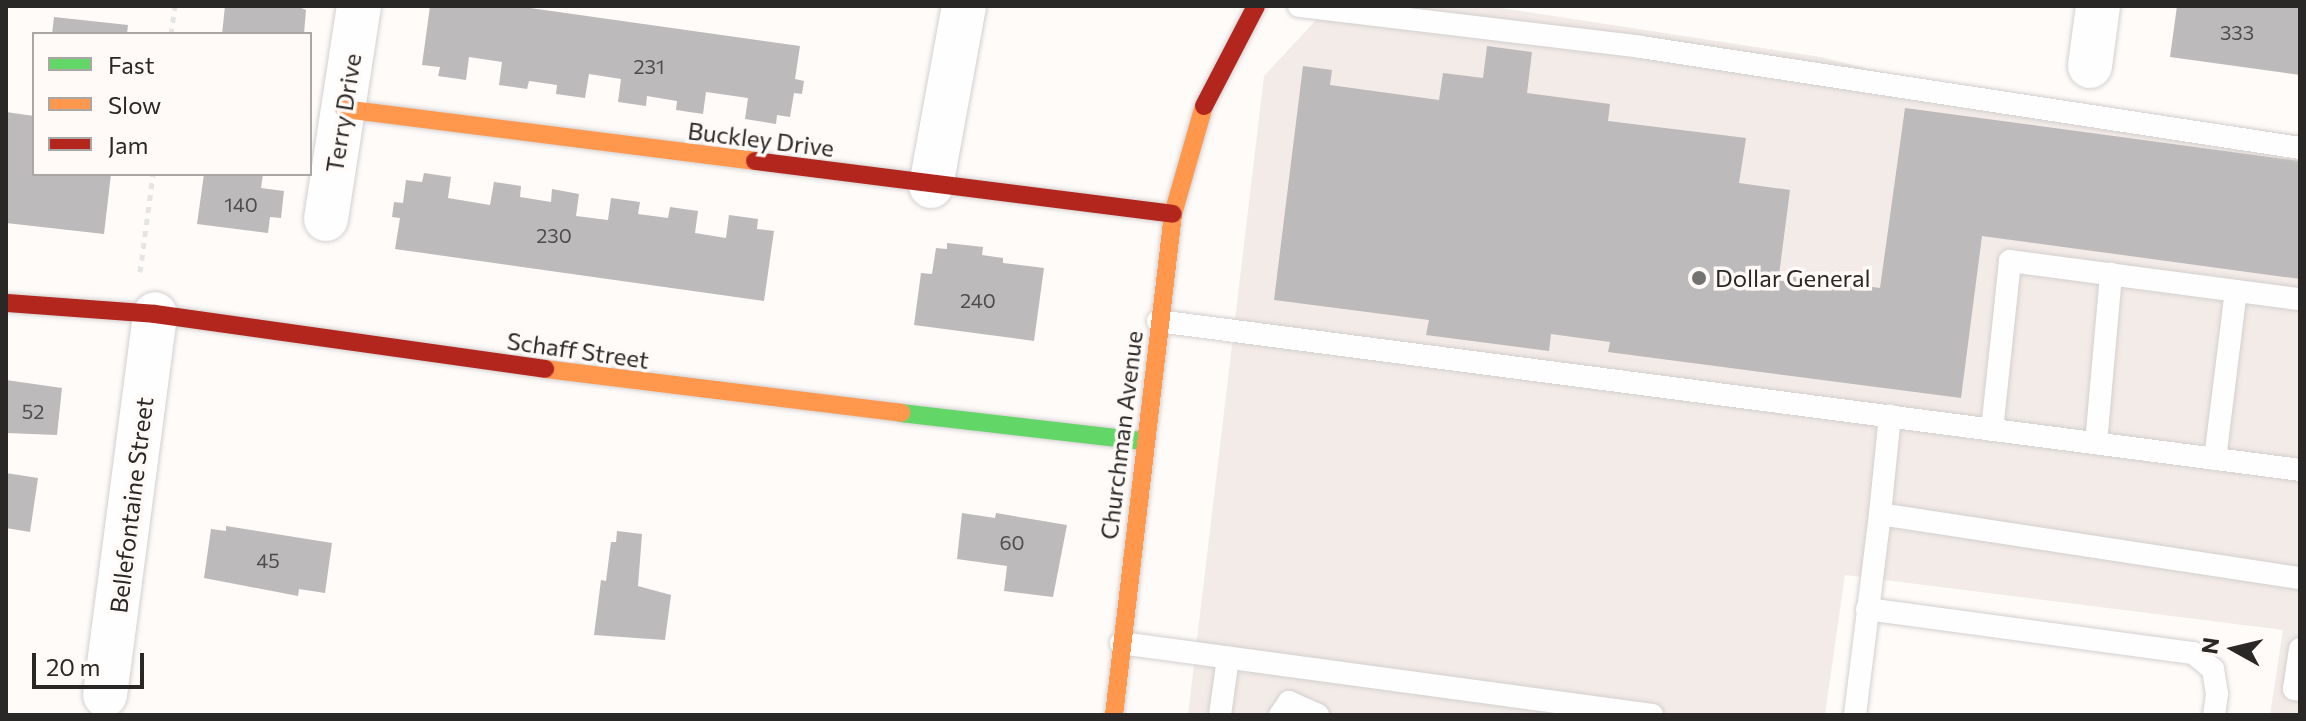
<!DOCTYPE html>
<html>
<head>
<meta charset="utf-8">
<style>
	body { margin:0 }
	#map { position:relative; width:2306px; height:721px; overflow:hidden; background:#fefbf9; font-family:Commissioner,sans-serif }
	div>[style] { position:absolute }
	.built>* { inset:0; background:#f3ebe7 }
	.building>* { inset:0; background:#bcbaba }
	.path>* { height:5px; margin-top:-2.5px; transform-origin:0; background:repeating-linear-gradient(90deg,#e5e5e5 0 6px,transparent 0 12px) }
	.roads { filter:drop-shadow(0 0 2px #d2d0cf) drop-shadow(0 0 2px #d2d0cf) }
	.lane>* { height:22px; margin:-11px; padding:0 11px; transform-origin:11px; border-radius:11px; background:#fffefe }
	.street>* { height:44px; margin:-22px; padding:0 22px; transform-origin:22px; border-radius:22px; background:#fffefe }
	.fast>* { height:18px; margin:-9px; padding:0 9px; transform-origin:9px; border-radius:9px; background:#63d668 }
	.slow>* { height:18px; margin:-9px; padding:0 9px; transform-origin:9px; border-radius:9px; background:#ff974d }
	.jam>* { height:18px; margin:-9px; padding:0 9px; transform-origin:9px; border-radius:9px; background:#b3261e }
	.dots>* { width:22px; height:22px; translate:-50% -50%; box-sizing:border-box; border:4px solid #fffaf8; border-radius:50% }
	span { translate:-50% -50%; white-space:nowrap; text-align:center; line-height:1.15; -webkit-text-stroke:7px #fffaf8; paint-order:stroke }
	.number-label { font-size:20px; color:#4e4c4c }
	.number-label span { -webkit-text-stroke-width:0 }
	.street-label { font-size:24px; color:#292827 }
	.poi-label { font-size:24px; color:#292827 }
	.left { translate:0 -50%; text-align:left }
	.frame { position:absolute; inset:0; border:8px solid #292827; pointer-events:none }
	.legend { position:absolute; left:32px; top:32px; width:280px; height:144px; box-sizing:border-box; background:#fffaf8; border:2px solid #a9a6a4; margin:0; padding:10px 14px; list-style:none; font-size:24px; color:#292827 }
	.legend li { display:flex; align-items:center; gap:16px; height:40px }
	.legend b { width:40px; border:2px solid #a9a6a4 }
	.north { position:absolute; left:2194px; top:609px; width:80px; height:80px; -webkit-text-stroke:6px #fffaf8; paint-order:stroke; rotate:278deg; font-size:22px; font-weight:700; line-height:32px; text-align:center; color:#292827 }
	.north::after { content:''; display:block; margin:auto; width:28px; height:36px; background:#292827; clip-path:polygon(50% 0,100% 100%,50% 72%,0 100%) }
	.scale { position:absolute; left:32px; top:653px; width:112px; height:36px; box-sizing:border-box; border:4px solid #292827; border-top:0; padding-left:10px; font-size:24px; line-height:28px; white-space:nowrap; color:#292827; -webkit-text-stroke:6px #fffaf8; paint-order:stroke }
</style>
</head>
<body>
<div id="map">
	<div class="built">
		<div style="clip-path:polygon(1329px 6px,1488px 6px,1821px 57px,1974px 95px,2300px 135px,2300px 715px,2270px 715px,2283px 630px,1845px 575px,1825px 715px,1188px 715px,1264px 76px)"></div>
	</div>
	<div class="building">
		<div style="clip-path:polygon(225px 6px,297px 6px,306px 10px,304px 34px,222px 34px)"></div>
		<div style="clip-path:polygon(430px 6px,516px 6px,800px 46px,795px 79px,804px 81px,802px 94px,794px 93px,790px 117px,777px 115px,776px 124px,745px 119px,748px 98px,706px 92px,703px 114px,676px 110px,677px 101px,647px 96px,646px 106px,618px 102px,621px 79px,589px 74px,585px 98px,556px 94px,557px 85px,529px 81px,527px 89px,499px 85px,502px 62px,469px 57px,466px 80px,438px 76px,440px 67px,422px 65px)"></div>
		<div style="clip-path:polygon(2177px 6px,2300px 6px,2300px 75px,2170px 57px)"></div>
		<div style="clip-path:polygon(54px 17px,128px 25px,127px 34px,52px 34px)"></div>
		<div style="clip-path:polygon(1487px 46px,1532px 52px,1527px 93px,1610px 104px,1608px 121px,1746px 138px,1739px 183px,1790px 190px,1779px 275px,1880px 288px,1905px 108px,2300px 161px,2300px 279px,1982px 236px,1961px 398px,1608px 352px,1610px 342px,1551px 334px,1549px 351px,1426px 335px,1429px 320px,1274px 300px,1303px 66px,1332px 70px,1330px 85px,1439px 100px,1443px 73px,1483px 78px)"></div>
		<div style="clip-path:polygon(6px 112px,34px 116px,34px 174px,111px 174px,104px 234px,6px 223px)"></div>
		<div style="clip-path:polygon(424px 173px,451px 177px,448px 198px,490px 205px,494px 182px,521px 186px,520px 197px,551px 202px,552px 189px,579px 194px,576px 216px,608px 220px,611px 198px,640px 202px,638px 214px,668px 218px,670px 207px,698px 211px,695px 233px,726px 238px,729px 215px,758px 219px,757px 229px,774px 231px,764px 301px,395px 249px,400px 218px,392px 217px,394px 202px,403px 203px,406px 180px,422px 182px)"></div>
		<div style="clip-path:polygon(204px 174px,263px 174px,261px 188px,284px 191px,281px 218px,270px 217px,268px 233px,197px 224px)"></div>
		<div style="clip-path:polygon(947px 243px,983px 247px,982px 255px,1003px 258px,1003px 263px,1044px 268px,1034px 341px,914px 325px,921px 273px,932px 274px,936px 248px,947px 249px)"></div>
		<div style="clip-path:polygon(6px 380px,62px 388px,57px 435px,6px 433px)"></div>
		<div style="clip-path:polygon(6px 473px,38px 478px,30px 532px,6px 528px)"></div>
		<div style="clip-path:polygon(962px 513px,995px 518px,996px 513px,1067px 525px,1053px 597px,1004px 591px,1007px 566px,957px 559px)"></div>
		<div style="clip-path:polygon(226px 526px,332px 543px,325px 593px,299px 589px,298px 596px,204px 578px,211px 529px,226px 531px)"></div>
		<div style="clip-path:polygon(617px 531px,642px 534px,638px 586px,671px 595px,665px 640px,594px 635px,601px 580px,606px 581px,611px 542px,616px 542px)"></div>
	</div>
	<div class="path">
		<div style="left:171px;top:34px;width:28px;rotate:-82deg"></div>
		<div style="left:140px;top:272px;width:99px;rotate:-82.4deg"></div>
	</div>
	<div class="roads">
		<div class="lane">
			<div style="left:1299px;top:6px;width:344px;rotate:6.8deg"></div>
			<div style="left:1641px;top:47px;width:667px;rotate:8.71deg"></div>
			<div style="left:1158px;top:321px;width:1152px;rotate:7.43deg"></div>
			<div style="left:1992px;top:430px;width:170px;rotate:-83.9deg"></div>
			<div style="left:2010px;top:261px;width:292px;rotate:7.5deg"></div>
			<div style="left:2096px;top:443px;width:170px;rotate:-84.9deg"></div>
			<div style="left:2215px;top:459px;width:169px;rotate:-82.9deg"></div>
			<div style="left:1880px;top:514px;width:99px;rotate:-84.2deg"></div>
			<div style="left:1867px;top:609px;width:329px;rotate:7.7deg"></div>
			<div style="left:2193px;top:653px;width:26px;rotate:39deg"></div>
			<div style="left:2213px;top:669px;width:25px;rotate:81deg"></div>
			<div style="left:2217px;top:694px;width:21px;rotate:98deg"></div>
			<div style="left:1121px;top:643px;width:536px;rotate:7.72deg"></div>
			<div style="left:2300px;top:649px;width:40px;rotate:98.5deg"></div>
			<div style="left:2294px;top:689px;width:6px;rotate:9deg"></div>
			<div style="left:1220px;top:715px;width:58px;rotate:-82deg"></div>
			<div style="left:1280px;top:715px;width:16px;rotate:-55deg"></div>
			<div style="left:1289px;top:702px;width:32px;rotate:24deg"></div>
			<div style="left:1855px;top:715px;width:203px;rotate:-82.9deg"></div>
			<div style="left:1880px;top:514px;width:425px;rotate:8.7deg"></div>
		</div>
		<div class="street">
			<div style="left:2090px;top:66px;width:61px;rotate:-82.4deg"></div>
			<div style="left:931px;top:186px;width:183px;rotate:-79.6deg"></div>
			<div style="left:326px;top:219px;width:216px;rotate:-81.2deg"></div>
			<div style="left:105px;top:695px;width:384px;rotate:-82.5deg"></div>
		</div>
		<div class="fast">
			<div style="left:901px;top:413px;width:244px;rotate:6.6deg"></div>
		</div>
		<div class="slow">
			<div style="left:344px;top:109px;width:414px;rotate:7.2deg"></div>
			<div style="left:545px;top:369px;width:359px;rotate:7deg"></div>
			<div style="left:1114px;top:715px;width:504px;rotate:-83.28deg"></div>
			<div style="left:1173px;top:214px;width:112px;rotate:-74deg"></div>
		</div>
		<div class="jam">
			<div style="left:1204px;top:106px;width:113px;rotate:-62.5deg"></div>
			<div style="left:755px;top:161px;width:421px;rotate:7.2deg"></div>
			<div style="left:6px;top:303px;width:149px;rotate:4.2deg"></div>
			<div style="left:155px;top:314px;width:394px;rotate:8deg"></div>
		</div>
	</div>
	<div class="dots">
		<div style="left:1699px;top:278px;background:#747270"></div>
	</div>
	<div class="number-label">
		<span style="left:2237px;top:32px">333</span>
		<span style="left:649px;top:66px">231</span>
		<span style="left:241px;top:204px">140</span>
		<span style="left:554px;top:235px">230</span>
		<span style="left:978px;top:300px">240</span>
		<span style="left:33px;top:411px">52</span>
		<span style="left:1012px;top:542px">60</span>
		<span style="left:268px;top:560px">45</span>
	</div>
	<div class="street-label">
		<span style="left:343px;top:113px;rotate:-81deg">Terry Drive</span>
		<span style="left:761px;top:139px;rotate:7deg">Buckley Drive</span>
		<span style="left:578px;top:350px;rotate:8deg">Schaff Street</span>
		<span style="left:1121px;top:435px;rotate:-83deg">Churchman Avenue</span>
		<span style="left:131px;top:505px;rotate:-83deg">Bellefontaine Street</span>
	</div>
	<div class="poi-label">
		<span class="left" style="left:1715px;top:278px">Dollar General</span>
	</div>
	<div class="frame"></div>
	<ul class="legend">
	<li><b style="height:10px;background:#63d668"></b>Fast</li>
	<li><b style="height:10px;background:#ff974d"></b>Slow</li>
	<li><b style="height:10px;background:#b3261e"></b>Jam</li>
	</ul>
	<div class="north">N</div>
	<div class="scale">20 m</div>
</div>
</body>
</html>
